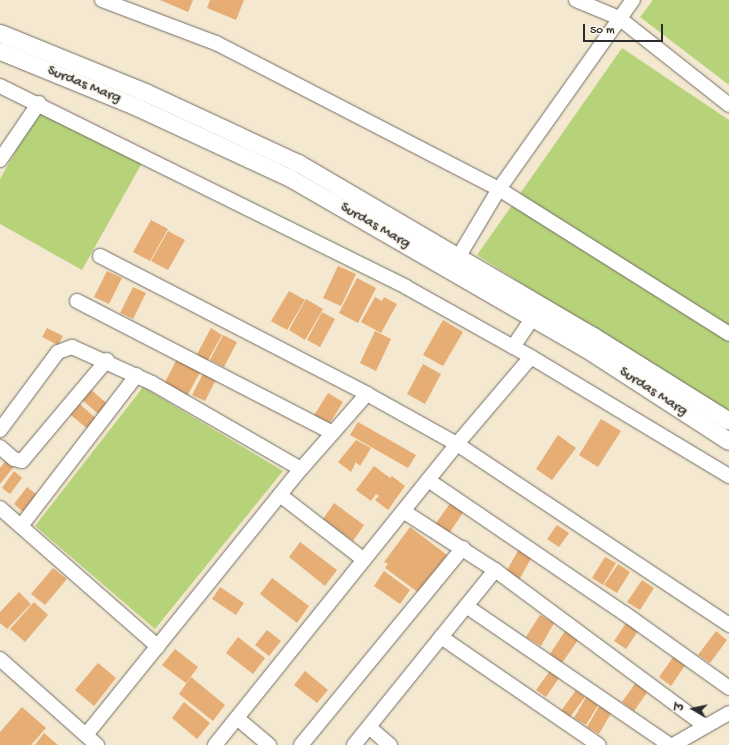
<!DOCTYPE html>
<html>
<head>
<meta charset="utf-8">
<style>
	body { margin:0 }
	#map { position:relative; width:729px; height:745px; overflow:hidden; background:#f4e8d0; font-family:"Gochi Hand","Playpen Sans Deva",sans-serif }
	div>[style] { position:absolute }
	.green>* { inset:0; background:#b7d37a }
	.building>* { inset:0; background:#e6ad74 }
	.roads { filter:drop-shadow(0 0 1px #716d65) drop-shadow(0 0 1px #716d65) }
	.minor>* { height:14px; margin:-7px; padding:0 7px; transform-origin:7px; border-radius:7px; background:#fff }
	.major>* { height:17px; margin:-8.5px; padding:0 8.5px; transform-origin:8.5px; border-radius:8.5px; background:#fff }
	span { translate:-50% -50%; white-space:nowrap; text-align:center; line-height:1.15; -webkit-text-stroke:3.5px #fbf7ec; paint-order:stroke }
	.street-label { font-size:15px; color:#2b2b2b }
	.north { position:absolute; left:673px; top:689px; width:40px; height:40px; -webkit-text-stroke:3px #fbf7ec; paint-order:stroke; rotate:279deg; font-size:11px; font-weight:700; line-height:16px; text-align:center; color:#2b2b2b }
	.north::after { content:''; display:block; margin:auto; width:14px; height:18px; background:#2b2b2b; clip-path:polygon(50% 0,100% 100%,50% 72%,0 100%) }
	.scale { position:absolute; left:583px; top:24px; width:80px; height:18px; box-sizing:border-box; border:2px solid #2b2b2b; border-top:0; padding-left:5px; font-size:12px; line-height:14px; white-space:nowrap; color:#2b2b2b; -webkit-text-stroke:3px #fbf7ec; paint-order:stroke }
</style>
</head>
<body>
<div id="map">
	<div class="green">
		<div style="clip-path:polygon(653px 0,729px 0,729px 85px,640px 17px)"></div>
		<div style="clip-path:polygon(622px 48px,729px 120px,729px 416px,477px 255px)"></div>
		<div style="clip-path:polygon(41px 106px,142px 163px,82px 270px,0 224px,0 179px)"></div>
		<div style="clip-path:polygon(143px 387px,283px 471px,155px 629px,35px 526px)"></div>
	</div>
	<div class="building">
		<div style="clip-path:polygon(160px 0,193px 0,188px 12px)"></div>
		<div style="clip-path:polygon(210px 0,244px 0,236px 20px,207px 8px)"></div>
		<div style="clip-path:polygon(151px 220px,168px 229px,150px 261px,133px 252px)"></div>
		<div style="clip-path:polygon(168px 231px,185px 240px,168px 270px,151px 261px)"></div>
		<div style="clip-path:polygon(338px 266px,356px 274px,341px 306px,323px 298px)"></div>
		<div style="clip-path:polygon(107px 271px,122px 278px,109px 304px,94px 297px)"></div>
		<div style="clip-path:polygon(357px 278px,376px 288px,358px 323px,339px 313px)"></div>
		<div style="clip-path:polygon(133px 287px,146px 293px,133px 319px,120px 313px)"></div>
		<div style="clip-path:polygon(289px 291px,305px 300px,287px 330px,271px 321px)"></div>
		<div style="clip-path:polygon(375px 297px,382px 301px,384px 297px,397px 304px,381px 333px,361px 322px)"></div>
		<div style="clip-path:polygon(306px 299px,323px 309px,305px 340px,289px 330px)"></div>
		<div style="clip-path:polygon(322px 312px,335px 319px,320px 347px,307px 340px)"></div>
		<div style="clip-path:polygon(443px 320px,463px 332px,443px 366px,423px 355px)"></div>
		<div style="clip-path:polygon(47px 328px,63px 336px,58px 345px,42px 337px)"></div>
		<div style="clip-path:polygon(211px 328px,222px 335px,207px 362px,196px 356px)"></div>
		<div style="clip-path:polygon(375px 331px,391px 339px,376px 371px,360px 363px)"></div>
		<div style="clip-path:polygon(223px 335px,237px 342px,224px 367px,210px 360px)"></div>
		<div style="clip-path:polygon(178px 357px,202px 369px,187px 396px,164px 384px)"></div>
		<div style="clip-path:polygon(423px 364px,441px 374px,425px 404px,407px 394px)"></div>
		<div style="clip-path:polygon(206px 368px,219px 374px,205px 401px,192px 395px)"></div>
		<div style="clip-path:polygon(89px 388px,111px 407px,103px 418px,80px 398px)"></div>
		<div style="clip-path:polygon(328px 393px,343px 402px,328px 426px,313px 417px)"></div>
		<div style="clip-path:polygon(75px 400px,99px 421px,90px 431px,66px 411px)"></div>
		<div style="clip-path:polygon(601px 419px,621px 431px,598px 467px,579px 455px)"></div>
		<div style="clip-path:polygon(358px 422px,416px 455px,408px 468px,350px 435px)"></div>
		<div style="clip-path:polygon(558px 435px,576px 448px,552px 480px,536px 469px)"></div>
		<div style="clip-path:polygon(356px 440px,371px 448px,360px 466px,356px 462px,351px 472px,338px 462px)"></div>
		<div style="clip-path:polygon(8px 458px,16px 464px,0 484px,0 468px)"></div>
		<div style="clip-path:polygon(374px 466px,390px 478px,392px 476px,405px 486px,388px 510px,375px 500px,379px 496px,376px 494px,371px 501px,356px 490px)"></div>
		<div style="clip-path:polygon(14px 471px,22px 478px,10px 494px,2px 488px)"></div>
		<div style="clip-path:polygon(27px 487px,37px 495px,23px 512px,14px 504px)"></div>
		<div style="clip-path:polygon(451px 502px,464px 511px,448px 535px,434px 526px)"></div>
		<div style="clip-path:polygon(334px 503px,364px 525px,353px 541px,323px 519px)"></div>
		<div style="clip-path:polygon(557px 525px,569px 533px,559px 547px,547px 539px)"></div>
		<div style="clip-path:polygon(410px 527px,447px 555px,419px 593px,385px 568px,388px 564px,384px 562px)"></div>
		<div style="clip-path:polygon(300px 542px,337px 570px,325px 586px,289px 557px)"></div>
		<div style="clip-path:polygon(520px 547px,533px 555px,519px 580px,506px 572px)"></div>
		<div style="clip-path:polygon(605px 557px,616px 563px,603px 585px,592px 578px)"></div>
		<div style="clip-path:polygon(618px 564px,630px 572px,617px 593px,604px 585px)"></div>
		<div style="clip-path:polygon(53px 568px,67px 579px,45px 605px,31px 594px)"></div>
		<div style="clip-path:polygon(384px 571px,410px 590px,400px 604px,374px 586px)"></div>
		<div style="clip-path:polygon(272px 578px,309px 606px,297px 623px,260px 594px)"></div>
		<div style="clip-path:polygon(642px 580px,654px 588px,640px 610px,627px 602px)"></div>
		<div style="clip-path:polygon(220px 587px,244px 603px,236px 615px,212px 599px)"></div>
		<div style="clip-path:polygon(19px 592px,31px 604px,7px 629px,0 623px,0 612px)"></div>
		<div style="clip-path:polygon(34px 602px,48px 615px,25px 642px,10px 629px)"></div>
		<div style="clip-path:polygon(540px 615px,554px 623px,541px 646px,526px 637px)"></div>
		<div style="clip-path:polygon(628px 620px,640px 628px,626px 649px,614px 641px)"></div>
		<div style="clip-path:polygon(267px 630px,281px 641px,269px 656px,255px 645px)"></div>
		<div style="clip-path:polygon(565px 631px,578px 640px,562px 663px,550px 654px)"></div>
		<div style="clip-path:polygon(716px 631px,727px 640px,710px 663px,698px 655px)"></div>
		<div style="clip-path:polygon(238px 637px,265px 658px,253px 674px,226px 653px)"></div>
		<div style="clip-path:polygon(175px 649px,198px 667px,186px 683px,162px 665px)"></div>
		<div style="clip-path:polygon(676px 653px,688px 661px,671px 686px,659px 677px)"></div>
		<div style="clip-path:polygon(98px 663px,116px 678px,94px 706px,75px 690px)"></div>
		<div style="clip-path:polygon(552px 668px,561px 675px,546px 697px,536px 690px)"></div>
		<div style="clip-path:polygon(305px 671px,328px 690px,317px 703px,294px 685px)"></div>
		<div style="clip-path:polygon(191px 677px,225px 705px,213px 721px,179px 694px)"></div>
		<div style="clip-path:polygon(637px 681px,649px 690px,634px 711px,622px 702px)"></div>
		<div style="clip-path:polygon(576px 690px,585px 697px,570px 717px,561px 711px)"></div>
		<div style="clip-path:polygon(588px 694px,600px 702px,586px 725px,574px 718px)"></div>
		<div style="clip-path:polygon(184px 702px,210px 723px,197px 739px,172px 718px)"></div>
		<div style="clip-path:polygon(601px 703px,613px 710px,599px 734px,587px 727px)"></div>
		<div style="clip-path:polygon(22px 707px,46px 728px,31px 745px,0 745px,0 732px)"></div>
		<div style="clip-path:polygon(44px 733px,58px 745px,35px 745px)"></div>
	</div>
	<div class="roads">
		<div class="minor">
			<div style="left:102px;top:0;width:122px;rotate:20.7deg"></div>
			<div style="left:216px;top:43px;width:318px;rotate:27.3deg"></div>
			<div style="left:499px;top:189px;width:272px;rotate:32.2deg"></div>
			<div style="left:576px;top:0;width:47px;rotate:22.7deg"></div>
			<div style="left:619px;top:18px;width:140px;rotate:38.3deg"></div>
			<div style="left:0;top:86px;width:453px;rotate:26.3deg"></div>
			<div style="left:406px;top:287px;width:143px;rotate:29.2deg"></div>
			<div style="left:531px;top:357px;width:231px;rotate:31deg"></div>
			<div style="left:0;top:160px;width:69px;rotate:-55.6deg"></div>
			<div style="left:100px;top:256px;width:301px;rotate:27.3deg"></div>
			<div style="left:367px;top:394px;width:103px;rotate:29.1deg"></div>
			<div style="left:457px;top:444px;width:327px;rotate:33.6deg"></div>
			<div style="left:459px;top:256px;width:78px;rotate:-59.2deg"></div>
			<div style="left:499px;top:189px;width:232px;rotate:-54.7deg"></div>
			<div style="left:77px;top:301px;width:288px;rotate:27.3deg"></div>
			<div style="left:513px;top:347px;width:36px;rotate:-56deg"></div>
			<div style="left:0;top:430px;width:97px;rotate:-53.4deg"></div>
			<div style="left:58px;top:352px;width:15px;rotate:-20deg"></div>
			<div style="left:72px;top:347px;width:88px;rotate:24.2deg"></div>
			<div style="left:152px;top:383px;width:172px;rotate:30deg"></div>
			<div style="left:0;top:447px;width:18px;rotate:41deg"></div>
			<div style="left:14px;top:459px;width:8px;rotate:14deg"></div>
			<div style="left:22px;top:461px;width:132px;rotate:-49.9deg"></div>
			<div style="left:428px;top:480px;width:237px;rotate:34.2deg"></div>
			<div style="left:624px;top:613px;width:129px;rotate:35.5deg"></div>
			<div style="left:280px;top:495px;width:106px;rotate:37.7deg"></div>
			<div style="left:0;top:508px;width:210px;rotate:41.3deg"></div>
			<div style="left:403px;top:511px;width:109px;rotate:32.7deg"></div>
			<div style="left:495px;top:570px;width:262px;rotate:36.6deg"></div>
			<div style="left:21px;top:526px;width:190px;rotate:-52.5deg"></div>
			<div style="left:466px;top:606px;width:247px;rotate:34.3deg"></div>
			<div style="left:441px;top:637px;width:191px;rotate:34.4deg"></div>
			<div style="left:0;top:659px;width:130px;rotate:41.6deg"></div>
			<div style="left:237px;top:718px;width:42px;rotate:40.2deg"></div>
			<div style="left:369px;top:727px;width:28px;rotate:41deg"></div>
			<div style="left:86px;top:735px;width:342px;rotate:-51.1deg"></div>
			<div style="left:301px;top:469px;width:100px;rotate:-48.7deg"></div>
			<div style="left:215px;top:745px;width:386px;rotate:-51.2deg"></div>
			<div style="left:457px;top:444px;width:114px;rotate:-49.6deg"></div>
			<div style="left:301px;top:745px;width:255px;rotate:-50.6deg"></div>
			<div style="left:354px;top:745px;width:225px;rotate:-51.1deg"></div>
			<div style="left:673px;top:745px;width:64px;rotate:-29.7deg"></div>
		</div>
		<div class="major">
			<div style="left:0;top:33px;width:157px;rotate:22.1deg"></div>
			<div style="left:145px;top:92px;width:169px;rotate:24.9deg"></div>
			<div style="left:298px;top:163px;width:342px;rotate:30.4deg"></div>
			<div style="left:593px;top:336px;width:160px;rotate:32deg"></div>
			<div style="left:0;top:51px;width:146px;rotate:22.2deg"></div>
			<div style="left:135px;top:106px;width:171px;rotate:24.9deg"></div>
			<div style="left:290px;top:178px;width:340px;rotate:30deg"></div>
			<div style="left:585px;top:348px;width:171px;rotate:32.9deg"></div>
		</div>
	</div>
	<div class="street-label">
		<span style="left:84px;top:85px;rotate:22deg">Surdas Marg</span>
		<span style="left:375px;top:226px;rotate:30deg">Surdas Marg</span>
		<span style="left:653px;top:392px;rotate:33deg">Surdas Marg</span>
	</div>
	<div class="north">उ</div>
	<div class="scale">50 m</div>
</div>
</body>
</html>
